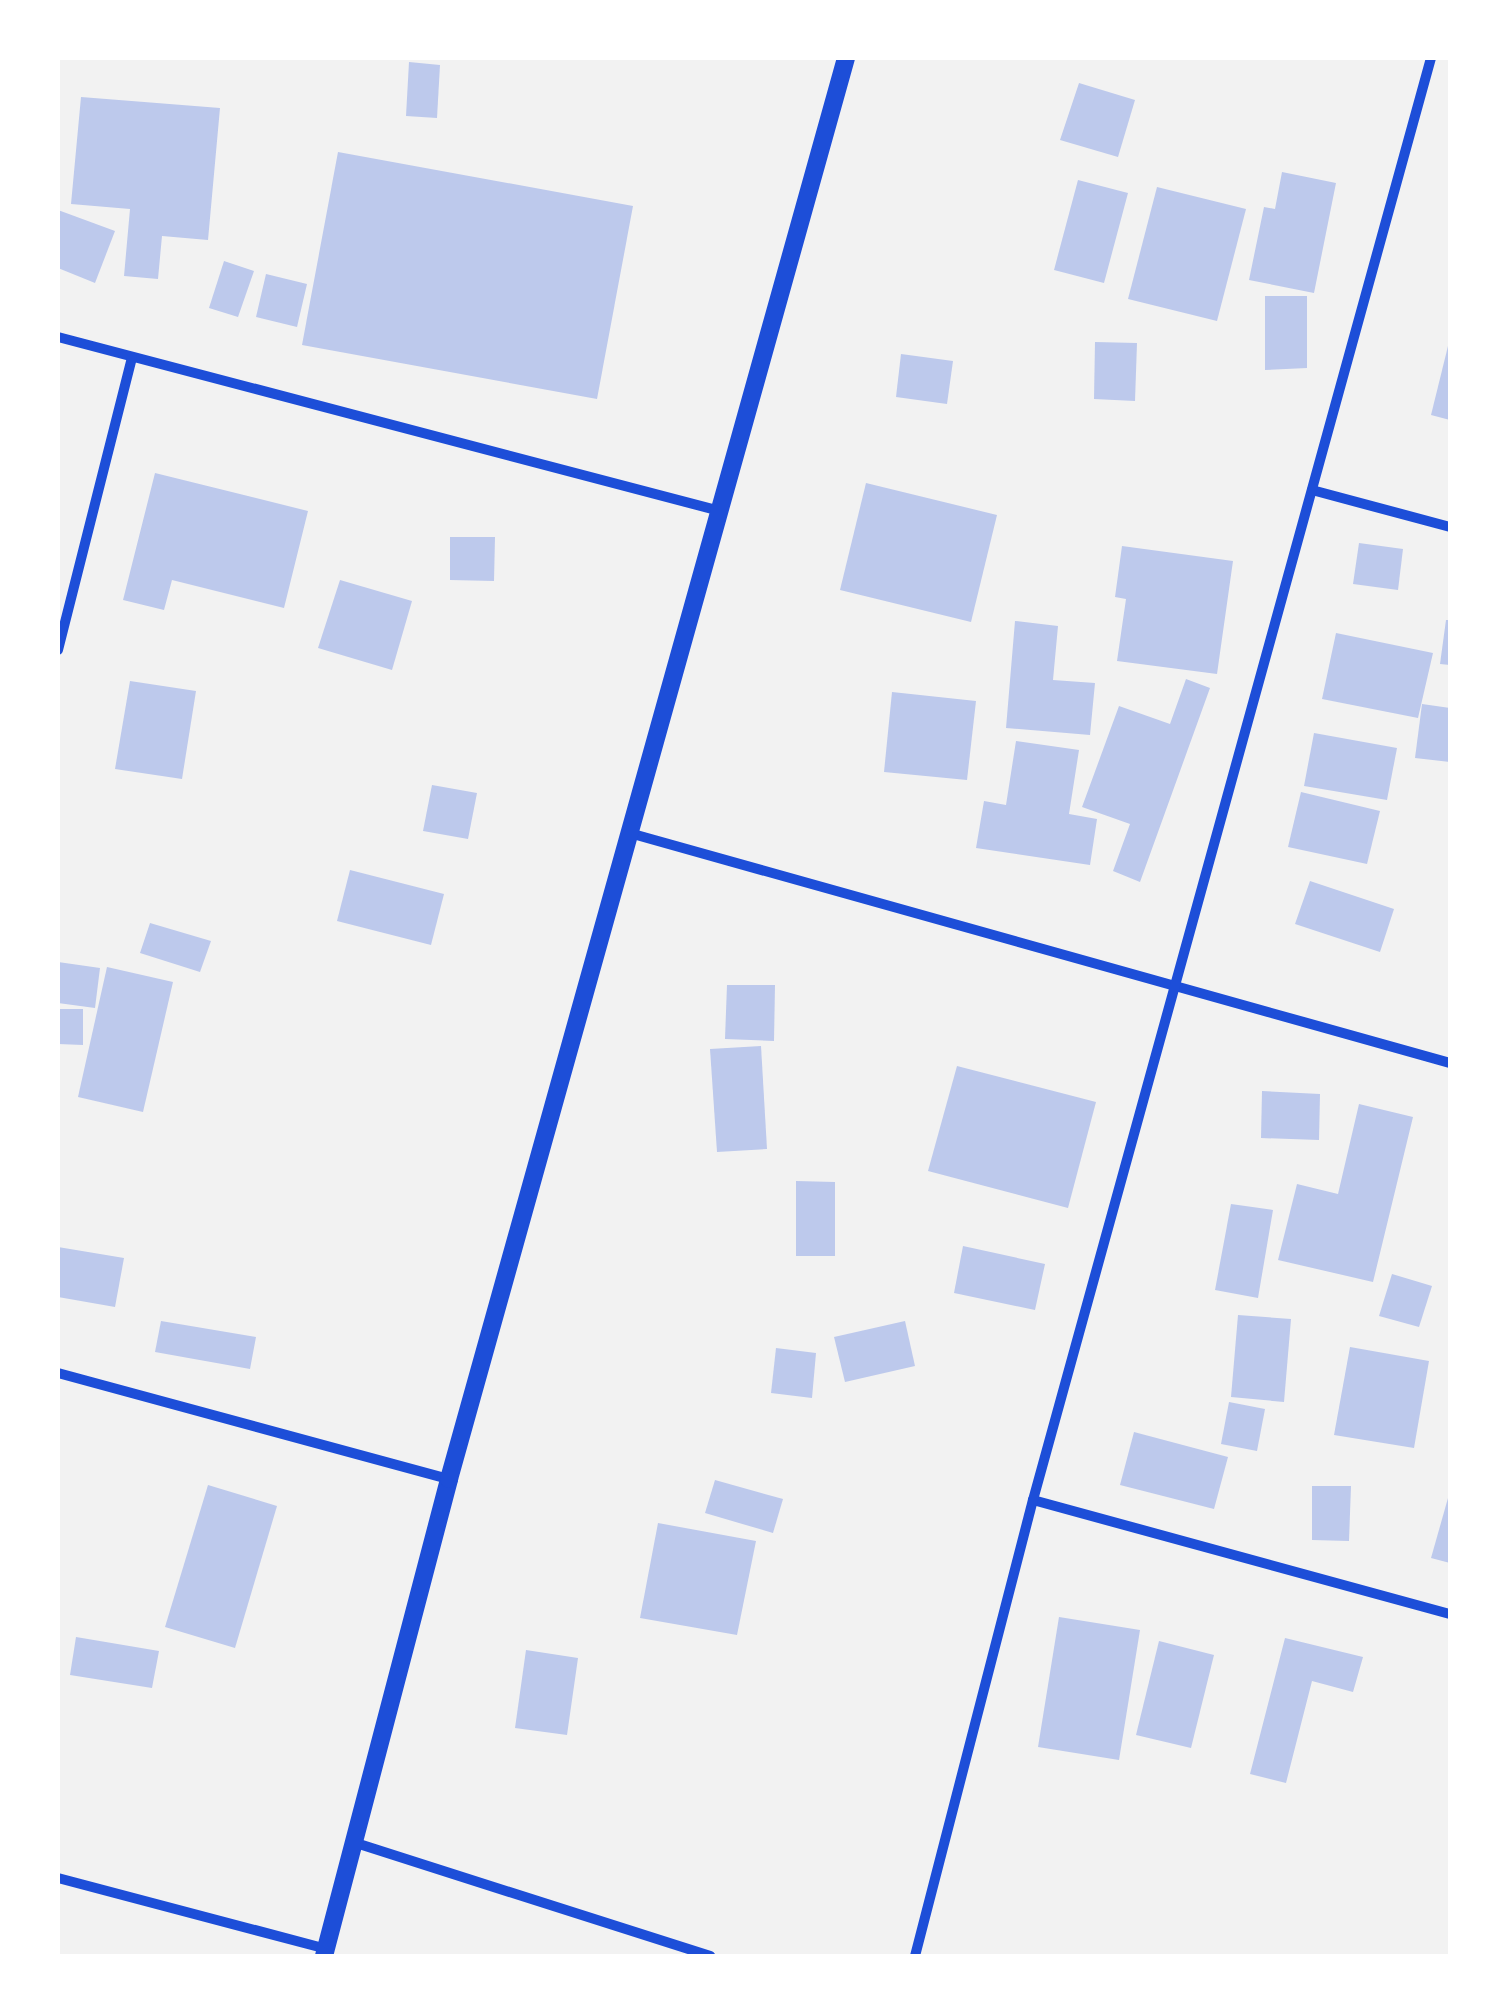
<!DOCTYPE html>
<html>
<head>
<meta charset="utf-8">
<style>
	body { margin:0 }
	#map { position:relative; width:1508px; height:2014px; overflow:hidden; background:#f2f2f2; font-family:"Public Sans",sans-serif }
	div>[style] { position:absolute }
	.building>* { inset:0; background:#bdc9ec }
	.minor>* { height:10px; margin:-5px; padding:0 5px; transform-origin:5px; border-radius:5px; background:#1d4ed8 }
	.tertiary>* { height:18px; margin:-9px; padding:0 9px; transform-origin:9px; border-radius:9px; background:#1d4ed8 }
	span { translate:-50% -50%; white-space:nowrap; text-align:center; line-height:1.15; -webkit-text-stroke:10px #fff; paint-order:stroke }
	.frame { position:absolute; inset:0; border:60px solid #fff; pointer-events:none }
</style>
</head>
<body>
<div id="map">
	<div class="building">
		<div style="clip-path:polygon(409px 62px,440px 65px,437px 118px,406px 116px)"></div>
		<div style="clip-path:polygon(1079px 83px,1135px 100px,1118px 157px,1060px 140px)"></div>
		<div style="clip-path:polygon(81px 97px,220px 108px,208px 240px,162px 236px,158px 279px,124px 276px,130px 209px,71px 204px)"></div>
		<div style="clip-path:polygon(338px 152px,633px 206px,597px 399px,302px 345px)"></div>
		<div style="clip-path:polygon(1282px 172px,1336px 183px,1314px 293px,1249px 280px,1264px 207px,1275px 209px)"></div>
		<div style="clip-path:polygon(1078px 180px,1128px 193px,1104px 283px,1054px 270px)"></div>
		<div style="clip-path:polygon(1157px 187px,1246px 209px,1217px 321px,1128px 299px)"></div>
		<div style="clip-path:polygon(58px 210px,115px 231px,95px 283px,58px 268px)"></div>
		<div style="clip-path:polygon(224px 261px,254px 271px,238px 317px,209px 308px)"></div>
		<div style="clip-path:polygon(266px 274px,307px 284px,297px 327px,256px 317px)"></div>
		<div style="clip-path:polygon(1265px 296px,1307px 296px,1307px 368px,1265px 370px)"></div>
		<div style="clip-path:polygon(1095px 342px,1137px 343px,1135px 401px,1094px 399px)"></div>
		<div style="clip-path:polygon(1449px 342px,1450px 342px,1450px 420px,1431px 415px)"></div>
		<div style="clip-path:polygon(901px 354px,953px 361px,947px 404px,896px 397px)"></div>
		<div style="clip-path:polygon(155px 473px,308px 511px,284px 608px,172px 580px,164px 610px,123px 600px)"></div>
		<div style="clip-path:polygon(866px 483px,997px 515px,971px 622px,840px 590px)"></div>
		<div style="clip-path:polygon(450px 537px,495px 537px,494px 581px,450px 580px)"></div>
		<div style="clip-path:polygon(1359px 543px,1403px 549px,1398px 590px,1353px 584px)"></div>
		<div style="clip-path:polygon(1122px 546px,1233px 561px,1217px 674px,1117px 661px,1126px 599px,1115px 597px)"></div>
		<div style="clip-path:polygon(340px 580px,412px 601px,392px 670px,318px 648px)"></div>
		<div style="clip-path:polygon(1446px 620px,1450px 620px,1450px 665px,1440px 664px)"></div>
		<div style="clip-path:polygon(1015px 621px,1058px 626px,1053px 680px,1095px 683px,1090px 735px,1006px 728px)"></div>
		<div style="clip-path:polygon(1336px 633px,1433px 653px,1418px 718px,1322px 699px)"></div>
		<div style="clip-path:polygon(1186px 679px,1210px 688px,1140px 882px,1113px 871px,1130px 824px,1082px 807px,1119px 706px,1170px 724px)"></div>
		<div style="clip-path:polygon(130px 681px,196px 691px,182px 779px,115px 769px)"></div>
		<div style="clip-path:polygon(892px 692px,976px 701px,967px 780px,884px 772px)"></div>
		<div style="clip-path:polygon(1422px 704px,1450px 708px,1450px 762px,1415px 758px)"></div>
		<div style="clip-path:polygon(1314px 733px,1397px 748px,1387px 800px,1304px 786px)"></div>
		<div style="clip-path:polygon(1016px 741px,1079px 750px,1069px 814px,1097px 819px,1090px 865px,976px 848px,984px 801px,1006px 805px)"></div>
		<div style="clip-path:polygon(432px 785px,477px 793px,468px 839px,423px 831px)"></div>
		<div style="clip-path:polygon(1301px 792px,1380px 811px,1367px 864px,1288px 847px)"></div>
		<div style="clip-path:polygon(350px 870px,444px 894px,431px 945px,337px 921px)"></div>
		<div style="clip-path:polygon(1310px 881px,1394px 909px,1380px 952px,1295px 924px)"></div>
		<div style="clip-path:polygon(150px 923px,211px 941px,200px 972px,140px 953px)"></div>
		<div style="clip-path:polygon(58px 962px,100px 968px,95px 1008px,58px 1003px)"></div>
		<div style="clip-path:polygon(107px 967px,173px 982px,143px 1112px,78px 1097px)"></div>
		<div style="clip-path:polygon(727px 985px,775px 985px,774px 1041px,725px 1039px)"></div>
		<div style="clip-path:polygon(58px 1009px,83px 1009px,83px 1045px,58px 1044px)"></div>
		<div style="clip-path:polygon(761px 1046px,767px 1149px,717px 1152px,710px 1049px)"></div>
		<div style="clip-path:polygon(957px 1066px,1096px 1102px,1068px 1208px,928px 1171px)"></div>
		<div style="clip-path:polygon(1262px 1091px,1320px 1094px,1319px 1140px,1261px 1138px)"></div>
		<div style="clip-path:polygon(1359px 1104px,1413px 1117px,1373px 1282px,1278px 1260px,1297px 1184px,1338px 1194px)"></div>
		<div style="clip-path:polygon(796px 1181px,835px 1182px,835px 1256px,796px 1256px)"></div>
		<div style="clip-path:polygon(1231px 1204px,1273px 1210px,1258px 1298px,1215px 1290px)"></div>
		<div style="clip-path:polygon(963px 1246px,1045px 1264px,1035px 1310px,954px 1293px)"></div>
		<div style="clip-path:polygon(58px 1247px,124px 1258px,115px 1307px,58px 1297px)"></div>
		<div style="clip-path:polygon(1392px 1274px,1432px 1286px,1419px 1327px,1379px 1316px)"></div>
		<div style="clip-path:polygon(1238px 1315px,1291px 1319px,1284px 1402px,1231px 1397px)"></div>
		<div style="clip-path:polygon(161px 1321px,256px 1337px,250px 1369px,155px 1352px)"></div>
		<div style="clip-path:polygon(905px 1321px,915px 1366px,845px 1382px,834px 1337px)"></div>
		<div style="clip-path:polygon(1350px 1347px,1429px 1361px,1414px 1448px,1334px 1435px)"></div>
		<div style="clip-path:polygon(776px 1348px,816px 1353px,812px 1398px,771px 1393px)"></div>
		<div style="clip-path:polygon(1229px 1402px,1265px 1409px,1257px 1451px,1221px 1444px)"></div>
		<div style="clip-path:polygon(1134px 1432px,1228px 1457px,1214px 1509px,1120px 1485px)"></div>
		<div style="clip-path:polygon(715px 1480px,783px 1499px,773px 1533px,705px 1513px)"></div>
		<div style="clip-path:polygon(208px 1485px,277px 1506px,235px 1648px,165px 1627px)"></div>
		<div style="clip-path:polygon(1312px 1486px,1351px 1486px,1349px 1541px,1312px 1540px)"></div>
		<div style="clip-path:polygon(1450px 1491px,1450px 1563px,1431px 1558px)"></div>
		<div style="clip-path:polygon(658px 1523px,756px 1541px,737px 1635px,640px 1618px)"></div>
		<div style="clip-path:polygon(1059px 1617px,1140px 1630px,1119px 1760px,1038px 1747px)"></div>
		<div style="clip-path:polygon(76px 1637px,159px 1651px,152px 1688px,70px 1675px)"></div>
		<div style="clip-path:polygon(1285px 1638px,1363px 1657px,1353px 1692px,1312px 1681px,1286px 1783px,1250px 1774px)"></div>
		<div style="clip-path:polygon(1159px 1641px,1214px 1655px,1191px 1748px,1136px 1735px)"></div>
		<div style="clip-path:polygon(526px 1650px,578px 1658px,567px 1735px,515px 1728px)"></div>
	</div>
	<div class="minor">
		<div style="left:58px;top:337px;width:684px;rotate:14.73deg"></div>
		<div style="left:1312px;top:490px;width:143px;rotate:15deg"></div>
		<div style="left:58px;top:650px;width:301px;rotate:-75.8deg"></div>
		<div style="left:633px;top:834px;width:848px;rotate:15.66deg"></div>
		<div style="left:58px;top:1373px;width:405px;rotate:15.2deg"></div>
		<div style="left:1033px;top:1500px;width:432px;rotate:15.3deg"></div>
		<div style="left:356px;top:1843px;width:372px;rotate:17.7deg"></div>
		<div style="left:58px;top:1878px;width:277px;rotate:14.8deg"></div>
		<div style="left:915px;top:1956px;width:471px;rotate:-75.5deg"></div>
		<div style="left:1033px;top:1500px;width:1496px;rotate:-74.57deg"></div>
	</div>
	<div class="tertiary">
		<div style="left:324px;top:1956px;width:493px;rotate:-75.3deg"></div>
		<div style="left:449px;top:1479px;width:1475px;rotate:-74.39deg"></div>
	</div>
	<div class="frame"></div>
</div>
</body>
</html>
